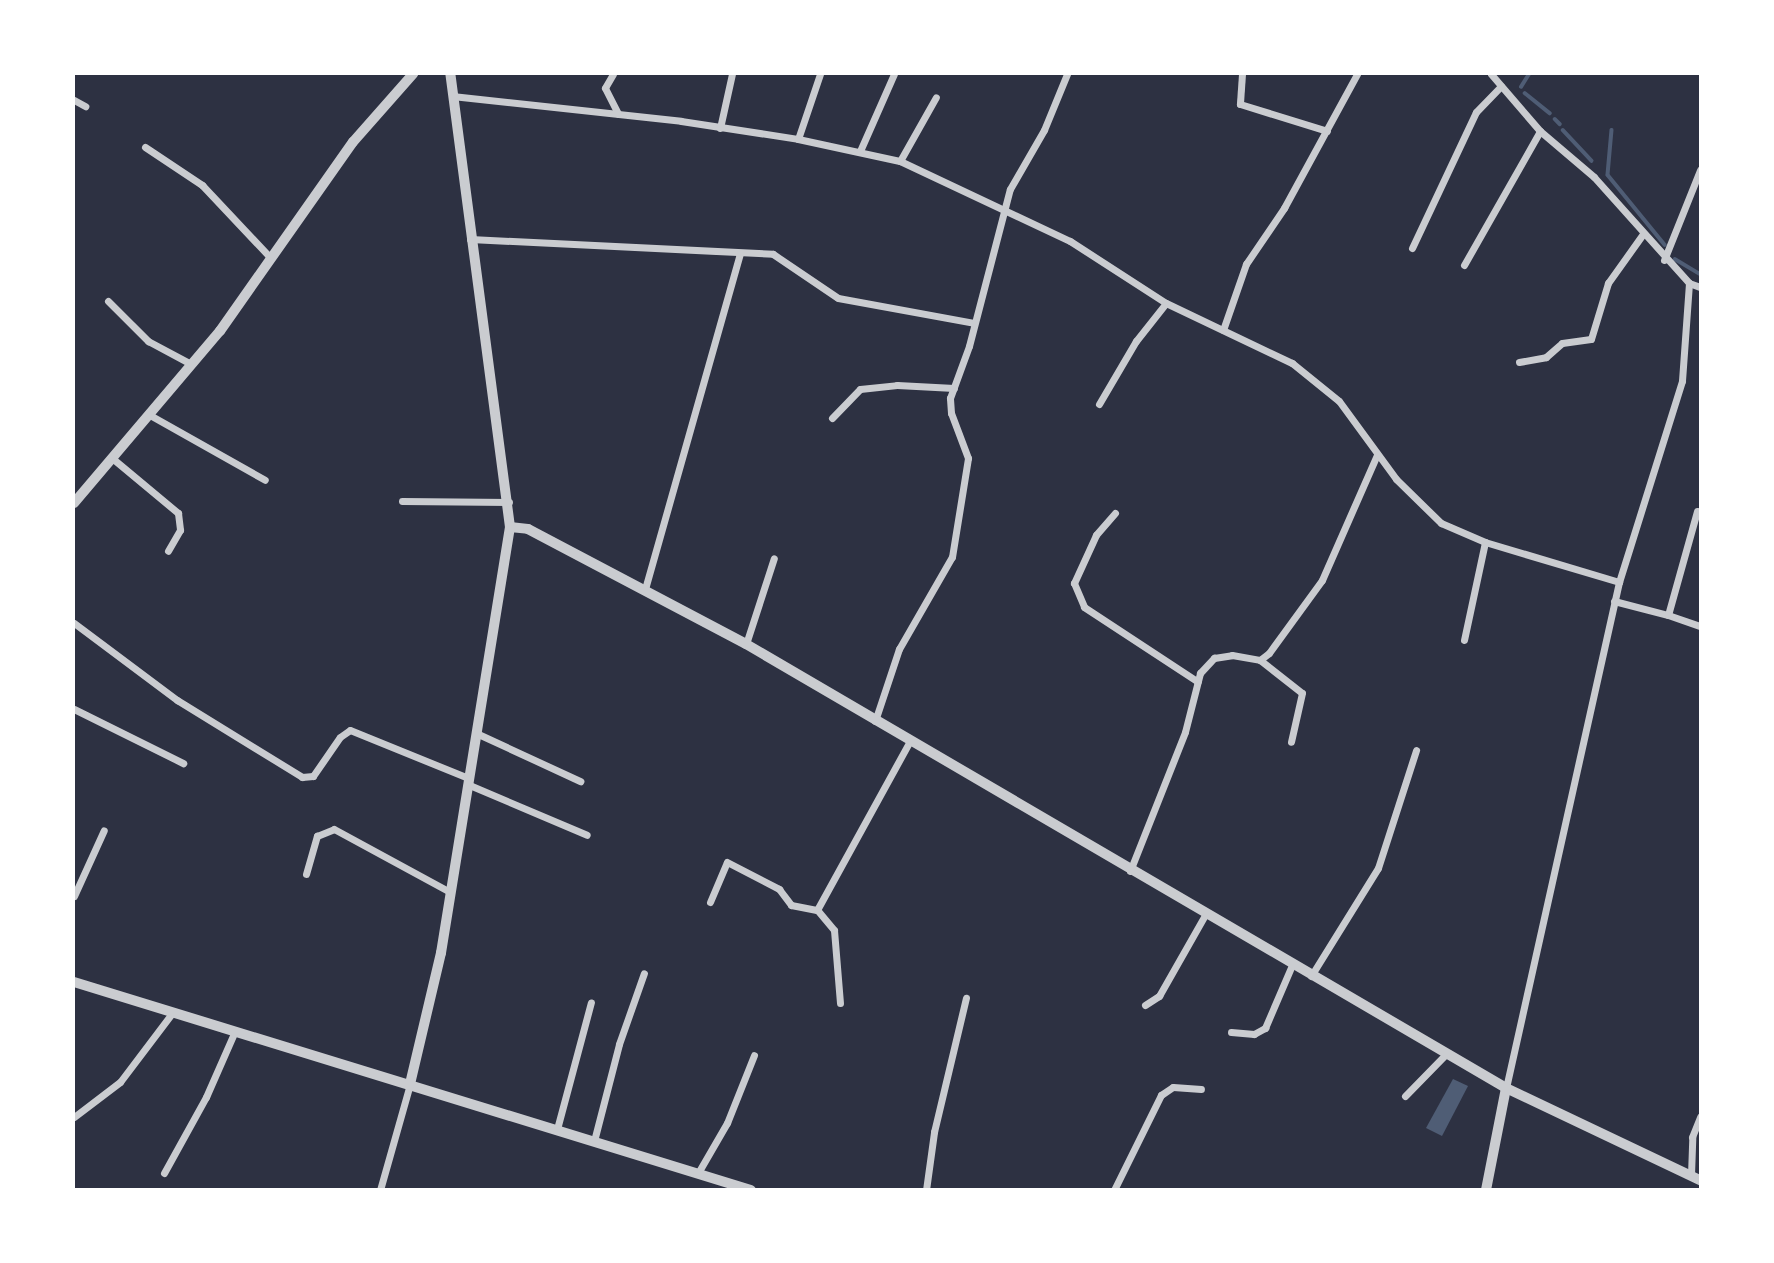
<!DOCTYPE html>
<html>
<head>
<meta charset="utf-8">
<style>
	body { margin:0 }
	#map { position:relative; width:1774px; height:1263px; overflow:hidden; background:#2d3142; font-family:Jost,sans-serif }
	div>[style] { position:absolute }
	.water>* { inset:0; background:#4f5d75 }
	.stream>* { height:3.5px; margin:-1.75px; padding:0 1.75px; transform-origin:1.75px; border-radius:1.75px; background:#4f5d75 }
	.minor>* { height:7px; margin:-3.5px; padding:0 3.5px; transform-origin:3.5px; border-radius:3.5px; background:#caccd0 }
	.tertiary>* { height:10px; margin:-5px; padding:0 5px; transform-origin:5px; border-radius:5px; background:#caccd0 }
	span { translate:-50% -50%; white-space:nowrap; text-align:center; line-height:1.15; -webkit-text-stroke:5px #fff; paint-order:stroke }
	.frame { position:absolute; inset:0; border:75px solid #fff; pointer-events:none }
</style>
</head>
<body>
<div id="map">
	<div class="water">
		<div style="clip-path:polygon(1453px 1079px,1468px 1086px,1442px 1136px,1426px 1128px)"></div>
	</div>
	<div class="stream">
		<div style="left:1521px;top:87px;width:15px;rotate:-58deg"></div>
		<div style="left:1525px;top:93px;width:32px;rotate:39deg"></div>
		<div style="left:1555px;top:119px;width:7px;rotate:45deg"></div>
		<div style="left:1563px;top:130px;width:42px;rotate:46.9deg"></div>
		<div style="left:1612px;top:130px;width:45px;rotate:95.1deg"></div>
		<div style="left:1608px;top:175px;width:90px;rotate:50.8deg"></div>
		<div style="left:1675px;top:259px;width:29px;rotate:31deg"></div>
	</div>
	<div class="minor">
		<div style="left:613px;top:74px;width:16px;rotate:120deg"></div>
		<div style="left:605px;top:88px;width:29px;rotate:63deg"></div>
		<div style="left:1242px;top:74px;width:30px;rotate:94deg"></div>
		<div style="left:1240px;top:104px;width:91px;rotate:17.2deg"></div>
		<div style="left:1491px;top:74px;width:75px;rotate:49.3deg"></div>
		<div style="left:1540px;top:131px;width:71px;rotate:40.4deg"></div>
		<div style="left:1594px;top:177px;width:142px;rotate:48.1deg"></div>
		<div style="left:1689px;top:283px;width:98px;rotate:94.1deg"></div>
		<div style="left:1682px;top:381px;width:211px;rotate:107.4deg"></div>
		<div style="left:1619px;top:582px;width:518px;rotate:102.59deg"></div>
		<div style="left:452px;top:96px;width:230px;rotate:6.2deg"></div>
		<div style="left:681px;top:121px;width:118px;rotate:8.7deg"></div>
		<div style="left:798px;top:139px;width:104px;rotate:12.2deg"></div>
		<div style="left:900px;top:161px;width:188px;rotate:25.2deg"></div>
		<div style="left:1070px;top:241px;width:114px;rotate:32.9deg"></div>
		<div style="left:1166px;top:303px;width:140px;rotate:25.5deg"></div>
		<div style="left:1292px;top:363px;width:60px;rotate:39deg"></div>
		<div style="left:1339px;top:401px;width:97px;rotate:53.8deg"></div>
		<div style="left:1396px;top:479px;width:63px;rotate:44.4deg"></div>
		<div style="left:1441px;top:523px;width:48px;rotate:23.4deg"></div>
		<div style="left:1485px;top:542px;width:140px;rotate:16.6deg"></div>
		<div style="left:74px;top:100px;width:13px;rotate:29deg"></div>
		<div style="left:720px;top:128px;width:55px;rotate:-77.5deg"></div>
		<div style="left:798px;top:139px;width:69px;rotate:-71.3deg"></div>
		<div style="left:145px;top:147px;width:69px;rotate:33.7deg"></div>
		<div style="left:202px;top:185px;width:98px;rotate:46.7deg"></div>
		<div style="left:860px;top:151px;width:84px;rotate:-66.2deg"></div>
		<div style="left:900px;top:161px;width:73px;rotate:-60.6deg"></div>
		<div style="left:470px;top:239px;width:303px;rotate:2.8deg"></div>
		<div style="left:773px;top:254px;width:78px;rotate:34.1deg"></div>
		<div style="left:838px;top:298px;width:138px;rotate:10.4deg"></div>
		<div style="left:1412px;top:248px;width:150px;rotate:-64.8deg"></div>
		<div style="left:1476px;top:112px;width:36px;rotate:-46deg"></div>
		<div style="left:1664px;top:260px;width:97px;rotate:-68.2deg"></div>
		<div style="left:1464px;top:265px;width:154px;rotate:-60.4deg"></div>
		<div style="left:1689px;top:283px;width:12px;rotate:20deg"></div>
		<div style="left:108px;top:301px;width:57px;rotate:45deg"></div>
		<div style="left:148px;top:341px;width:49px;rotate:28.1deg"></div>
		<div style="left:1223px;top:330px;width:70px;rotate:-70.8deg"></div>
		<div style="left:1246px;top:264px;width:68px;rotate:-55.8deg"></div>
		<div style="left:1284px;top:208px;width:153px;rotate:-61.4deg"></div>
		<div style="left:1519px;top:362px;width:27px;rotate:-10deg"></div>
		<div style="left:1546px;top:357px;width:21px;rotate:-41deg"></div>
		<div style="left:1562px;top:343px;width:29px;rotate:-8deg"></div>
		<div style="left:1591px;top:339px;width:59px;rotate:-73.1deg"></div>
		<div style="left:1608px;top:283px;width:60px;rotate:-54.5deg"></div>
		<div style="left:1099px;top:404px;width:73px;rotate:-59.6deg"></div>
		<div style="left:1136px;top:341px;width:48px;rotate:-51.7deg"></div>
		<div style="left:148px;top:414px;width:134px;rotate:29.4deg"></div>
		<div style="left:832px;top:418px;width:40px;rotate:-46deg"></div>
		<div style="left:860px;top:389px;width:37px;rotate:-6deg"></div>
		<div style="left:897px;top:385px;width:57px;rotate:3deg"></div>
		<div style="left:112px;top:458px;width:86px;rotate:39.8deg"></div>
		<div style="left:178px;top:513px;width:17px;rotate:83deg"></div>
		<div style="left:180px;top:530px;width:24px;rotate:120deg"></div>
		<div style="left:402px;top:501px;width:107px;rotate:0.5deg"></div>
		<div style="left:1115px;top:513px;width:29px;rotate:131deg"></div>
		<div style="left:1096px;top:535px;width:53px;rotate:114.6deg"></div>
		<div style="left:1074px;top:583px;width:26px;rotate:67deg"></div>
		<div style="left:1084px;top:607px;width:136px;rotate:33.3deg"></div>
		<div style="left:645px;top:589px;width:349px;rotate:-74.2deg"></div>
		<div style="left:1614px;top:601px;width:56px;rotate:14.5deg"></div>
		<div style="left:1668px;top:615px;width:108px;rotate:-74.4deg"></div>
		<div style="left:1668px;top:615px;width:34px;rotate:19deg"></div>
		<div style="left:74px;top:623px;width:129px;rotate:36.8deg"></div>
		<div style="left:177px;top:700px;width:147px;rotate:31.6deg"></div>
		<div style="left:302px;top:777px;width:11px;rotate:-5deg"></div>
		<div style="left:313px;top:776px;width:47px;rotate:-55.3deg"></div>
		<div style="left:340px;top:737px;width:12px;rotate:-35deg"></div>
		<div style="left:350px;top:730px;width:127px;rotate:22.1deg"></div>
		<div style="left:1464px;top:640px;width:100px;rotate:-77.9deg"></div>
		<div style="left:746px;top:644px;width:90px;rotate:-72deg"></div>
		<div style="left:1260px;top:660px;width:53px;rotate:38.2deg"></div>
		<div style="left:1302px;top:693px;width:50px;rotate:102.7deg"></div>
		<div style="left:74px;top:709px;width:122px;rotate:26.4deg"></div>
		<div style="left:875px;top:721px;width:76px;rotate:-71.6deg"></div>
		<div style="left:899px;top:649px;width:106px;rotate:-60.1deg"></div>
		<div style="left:952px;top:557px;width:100px;rotate:-80.8deg"></div>
		<div style="left:968px;top:458px;width:48px;rotate:-110.7deg"></div>
		<div style="left:951px;top:413px;width:15px;rotate:-94deg"></div>
		<div style="left:950px;top:398px;width:55px;rotate:-69.9deg"></div>
		<div style="left:969px;top:346px;width:162px;rotate:-75.4deg"></div>
		<div style="left:1010px;top:189px;width:68px;rotate:-60deg"></div>
		<div style="left:1044px;top:130px;width:61px;rotate:-67.7deg"></div>
		<div style="left:476px;top:733px;width:115px;rotate:24.8deg"></div>
		<div style="left:467px;top:784px;width:130px;rotate:23deg"></div>
		<div style="left:1130px;top:871px;width:149px;rotate:-68.4deg"></div>
		<div style="left:1185px;top:732px;width:61px;rotate:-75.7deg"></div>
		<div style="left:1200px;top:673px;width:21px;rotate:-47deg"></div>
		<div style="left:1214px;top:658px;width:18px;rotate:-9deg"></div>
		<div style="left:1232px;top:655px;width:28px;rotate:10deg"></div>
		<div style="left:1260px;top:660px;width:11px;rotate:-38deg"></div>
		<div style="left:1269px;top:653px;width:90px;rotate:-54deg"></div>
		<div style="left:1322px;top:580px;width:137px;rotate:-66.3deg"></div>
		<div style="left:306px;top:874px;width:40px;rotate:-74deg"></div>
		<div style="left:317px;top:836px;width:18px;rotate:-22deg"></div>
		<div style="left:334px;top:829px;width:132px;rotate:28.5deg"></div>
		<div style="left:74px;top:896px;width:72px;rotate:-65.6deg"></div>
		<div style="left:710px;top:902px;width:43px;rotate:-67deg"></div>
		<div style="left:727px;top:862px;width:59px;rotate:27.4deg"></div>
		<div style="left:779px;top:889px;width:20px;rotate:53deg"></div>
		<div style="left:791px;top:905px;width:26px;rotate:11deg"></div>
		<div style="left:1311px;top:976px;width:127px;rotate:-58.2deg"></div>
		<div style="left:1378px;top:868px;width:124px;rotate:-72.1deg"></div>
		<div style="left:840px;top:1003px;width:73px;rotate:-94.7deg"></div>
		<div style="left:834px;top:930px;width:26px;rotate:-130deg"></div>
		<div style="left:817px;top:910px;width:193px;rotate:-61.2deg"></div>
		<div style="left:1145px;top:1005px;width:17px;rotate:-33deg"></div>
		<div style="left:1159px;top:996px;width:93px;rotate:-60.4deg"></div>
		<div style="left:1231px;top:1032px;width:23px;rotate:5deg"></div>
		<div style="left:1254px;top:1034px;width:13px;rotate:-29deg"></div>
		<div style="left:1265px;top:1028px;width:69px;rotate:-66.8deg"></div>
		<div style="left:1405px;top:1096px;width:59px;rotate:-45.7deg"></div>
		<div style="left:74px;top:1117px;width:58px;rotate:-37.3deg"></div>
		<div style="left:120px;top:1082px;width:88px;rotate:-52.9deg"></div>
		<div style="left:557px;top:1129px;width:131px;rotate:-75deg"></div>
		<div style="left:594px;top:1141px;width:100px;rotate:-75.5deg"></div>
		<div style="left:619px;top:1044px;width:75px;rotate:-70.6deg"></div>
		<div style="left:164px;top:1173px;width:87px;rotate:-61.1deg"></div>
		<div style="left:206px;top:1097px;width:72px;rotate:-66.3deg"></div>
		<div style="left:698px;top:1173px;width:58px;rotate:-59.9deg"></div>
		<div style="left:727px;top:1123px;width:73px;rotate:-68.3deg"></div>
		<div style="left:1691px;top:1175px;width:38px;rotate:-88deg"></div>
		<div style="left:1692px;top:1137px;width:22px;rotate:-68deg"></div>
		<div style="left:380px;top:1190px;width:110px;rotate:-74.2deg"></div>
		<div style="left:926px;top:1190px;width:59px;rotate:-82.1deg"></div>
		<div style="left:934px;top:1132px;width:138px;rotate:-76.6deg"></div>
		<div style="left:1114px;top:1190px;width:106px;rotate:-63.7deg"></div>
		<div style="left:1161px;top:1095px;width:14px;rotate:-34deg"></div>
		<div style="left:1173px;top:1087px;width:28px;rotate:4deg"></div>
	</div>
	<div class="tertiary">
		<div style="left:74px;top:503px;width:226px;rotate:-49.7deg"></div>
		<div style="left:220px;top:331px;width:231px;rotate:-54.9deg"></div>
		<div style="left:353px;top:142px;width:91px;rotate:-48.6deg"></div>
		<div style="left:510px;top:527px;width:18px;rotate:6deg"></div>
		<div style="left:528px;top:529px;width:246px;rotate:27.8deg"></div>
		<div style="left:746px;top:644px;width:880px;rotate:30.29deg"></div>
		<div style="left:1506px;top:1088px;width:215px;rotate:25.4deg"></div>
		<div style="left:74px;top:982px;width:708px;rotate:17.08deg"></div>
		<div style="left:410px;top:1084px;width:135px;rotate:-76.7deg"></div>
		<div style="left:441px;top:953px;width:432px;rotate:-80.8deg"></div>
		<div style="left:510px;top:527px;width:457px;rotate:-97.5deg"></div>
		<div style="left:1486px;top:1190px;width:104px;rotate:-78.9deg"></div>
	</div>
	<div class="frame"></div>
</div>
</body>
</html>
